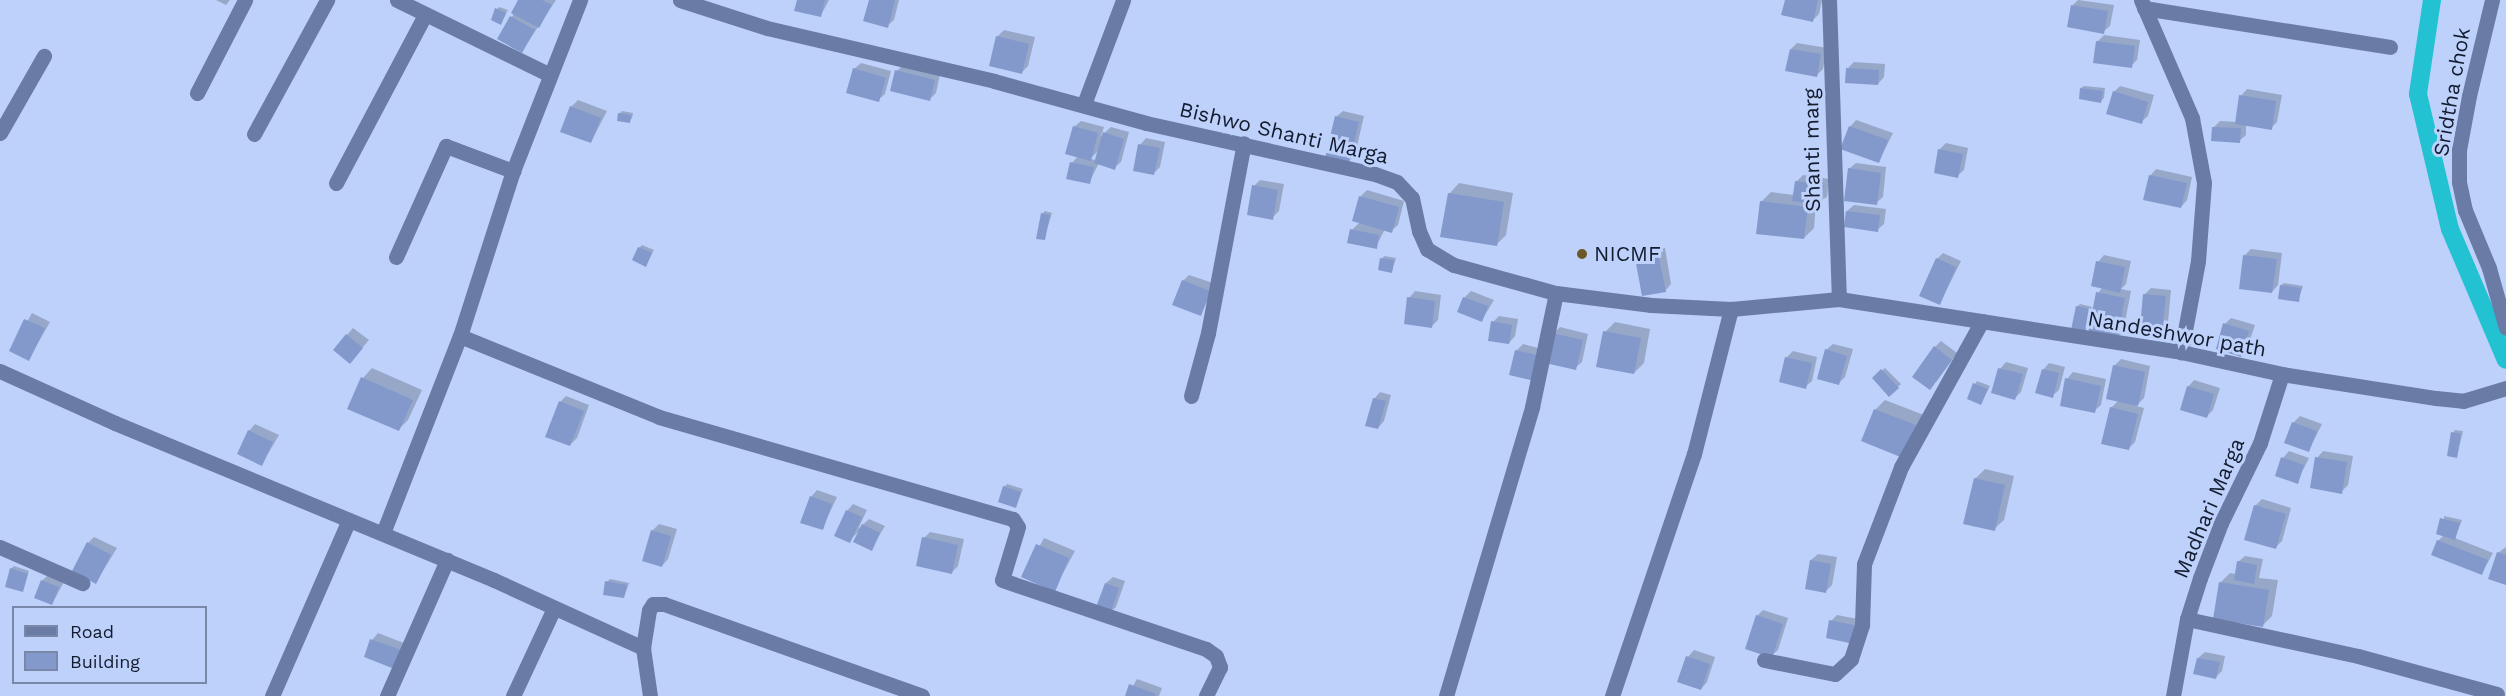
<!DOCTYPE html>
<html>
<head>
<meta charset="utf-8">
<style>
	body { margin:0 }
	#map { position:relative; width:2506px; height:696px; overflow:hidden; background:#bdd1fb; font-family:"Work Sans",sans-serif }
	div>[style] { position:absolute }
	.shadow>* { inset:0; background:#0003 }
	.canal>* { height:18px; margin:-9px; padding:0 9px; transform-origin:9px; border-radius:9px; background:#22c2d3 }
	.building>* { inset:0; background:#8399cc }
	.minor>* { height:15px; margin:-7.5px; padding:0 7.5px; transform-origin:7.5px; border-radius:7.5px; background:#6a7ca6 }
	.dots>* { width:16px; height:16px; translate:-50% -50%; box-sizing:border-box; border:3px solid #bdd1fb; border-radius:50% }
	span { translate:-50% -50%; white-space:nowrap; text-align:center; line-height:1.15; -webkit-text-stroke:6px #bdd1fb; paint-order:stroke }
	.street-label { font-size:21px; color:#131b2e }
	.poi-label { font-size:21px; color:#131b2e }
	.left { translate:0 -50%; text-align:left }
	.legend { position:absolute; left:12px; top:606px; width:195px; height:78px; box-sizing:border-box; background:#bdd1fb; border:2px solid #7988a9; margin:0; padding:8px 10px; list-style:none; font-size:18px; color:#131b2e }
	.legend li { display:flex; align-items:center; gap:12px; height:30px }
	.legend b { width:30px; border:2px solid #7988a9 }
</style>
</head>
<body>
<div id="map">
	<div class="shadow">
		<div style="clip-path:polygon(216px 0,230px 0,226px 5px)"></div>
		<div style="clip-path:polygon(520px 0,556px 0,522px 51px,512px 17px)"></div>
		<div style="clip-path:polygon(798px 0,829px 0,821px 15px)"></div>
		<div style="clip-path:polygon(870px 0,899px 0,894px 20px,887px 26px)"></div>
		<div style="clip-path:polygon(1786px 0,1822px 0,1819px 14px,1813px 20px)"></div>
		<div style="clip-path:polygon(2078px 0,2114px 5px,2110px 26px,2103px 32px,2073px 5px)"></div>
		<div style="clip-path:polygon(499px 7px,508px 10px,501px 23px,497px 9px)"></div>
		<div style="clip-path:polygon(1004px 30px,1035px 37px,1028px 66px,1022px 72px,997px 37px)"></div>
		<div style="clip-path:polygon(2104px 35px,2140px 40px,2137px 60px,2131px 66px,2097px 42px)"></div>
		<div style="clip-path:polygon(1797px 43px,1827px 48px,1823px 69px,1817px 75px,1791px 49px)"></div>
		<div style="clip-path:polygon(1854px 62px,1885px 64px,1884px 77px,1878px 84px,1848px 68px)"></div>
		<div style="clip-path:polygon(861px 63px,891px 71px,885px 94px,878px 100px,854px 69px)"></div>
		<div style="clip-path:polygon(903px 65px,940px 74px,936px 93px,929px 100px,897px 71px)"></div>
		<div style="clip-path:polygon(2084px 86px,2105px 88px,2104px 98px,2101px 101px,2081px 88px)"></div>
		<div style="clip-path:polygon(2120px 86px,2154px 95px,2148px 116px,2141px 122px,2114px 92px)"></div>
		<div style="clip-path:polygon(2247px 89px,2282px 95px,2277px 122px,2271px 128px,2246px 124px,2246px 135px,2239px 141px,2213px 128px,2220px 121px,2236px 122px,2241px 96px)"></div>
		<div style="clip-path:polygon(578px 100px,607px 111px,591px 142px,571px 107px)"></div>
		<div style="clip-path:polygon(622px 111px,633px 113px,632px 118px,630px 121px,619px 114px)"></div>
		<div style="clip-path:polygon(1343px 111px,1364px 116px,1355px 155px,1348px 162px,1336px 117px)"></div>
		<div style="clip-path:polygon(1856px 120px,1893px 133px,1879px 161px,1850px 127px)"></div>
		<div style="clip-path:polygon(evenodd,1081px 121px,1104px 127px,1101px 136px,1111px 127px,1129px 132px,1121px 162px,1114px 168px,1099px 163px,1089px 183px,1072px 163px,1078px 156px,1074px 127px,1081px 121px,1099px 150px,1096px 160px,1090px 159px,1099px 150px)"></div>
		<div style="clip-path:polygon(1146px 138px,1165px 142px,1160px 167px,1154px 173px,1140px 145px)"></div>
		<div style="clip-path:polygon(1946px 143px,1968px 148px,1964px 170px,1957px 176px,1940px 149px)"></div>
		<div style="clip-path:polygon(1856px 163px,1886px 167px,1883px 197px,1876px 203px,1849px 169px)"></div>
		<div style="clip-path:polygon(2156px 169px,2192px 177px,2187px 200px,2181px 207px,2150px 176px)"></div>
		<div style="clip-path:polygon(1803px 175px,1829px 179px,1827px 197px,1816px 203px,1814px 228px,1804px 238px,1761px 202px,1771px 192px,1794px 195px,1796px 182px)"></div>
		<div style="clip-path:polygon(1260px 180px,1284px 184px,1279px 211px,1272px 218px,1254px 186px)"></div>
		<div style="clip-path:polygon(1459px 183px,1513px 193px,1506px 235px,1496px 245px,1450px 193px)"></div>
		<div style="clip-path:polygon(1367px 190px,1404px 201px,1398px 225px,1391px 231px,1385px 229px,1376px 247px,1352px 230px,1360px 222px,1360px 197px)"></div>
		<div style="clip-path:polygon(1854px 205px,1886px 209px,1884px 224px,1877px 230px,1847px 211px)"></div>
		<div style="clip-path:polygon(1045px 211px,1052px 213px,1044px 239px,1042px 214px)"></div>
		<div style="clip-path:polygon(642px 245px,654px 250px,646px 265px,639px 248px)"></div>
		<div style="clip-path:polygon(1665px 248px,1671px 284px,1665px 291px,1637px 259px,1643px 252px)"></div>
		<div style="clip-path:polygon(2251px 249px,2282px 253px,2278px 285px,2272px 292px,2245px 255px)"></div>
		<div style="clip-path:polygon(1943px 253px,1961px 261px,1940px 303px,1937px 259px)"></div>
		<div style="clip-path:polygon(2104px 255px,2131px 261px,2126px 284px,2121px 289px,2131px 291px,2123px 332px,2116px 339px,2098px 293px,2103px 287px,2098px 262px)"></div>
		<div style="clip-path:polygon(1384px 256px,1396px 258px,1392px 271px,1382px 259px)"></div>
		<div style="clip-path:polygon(1189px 275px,1216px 284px,1201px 314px,1183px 281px)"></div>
		<div style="clip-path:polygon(2284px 283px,2303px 286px,2298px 301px,2281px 285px)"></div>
		<div style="clip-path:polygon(2151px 288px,2171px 290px,2168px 322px,2162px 329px,2145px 294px)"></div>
		<div style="clip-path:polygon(1415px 291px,1441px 295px,1438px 320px,1431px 327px,1409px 298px)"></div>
		<div style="clip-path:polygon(1471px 291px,1494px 300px,1482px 320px,1464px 298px)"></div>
		<div style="clip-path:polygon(2080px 304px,2092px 307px,2084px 331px,2077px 307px)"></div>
		<div style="clip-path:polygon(32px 313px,50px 322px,29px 359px,11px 350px)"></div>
		<div style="clip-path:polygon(1499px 316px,1518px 319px,1515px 336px,1509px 343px,1493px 322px)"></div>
		<div style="clip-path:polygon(2231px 318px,2255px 325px,2247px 349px,2241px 355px,2225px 324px)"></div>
		<div style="clip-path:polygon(1615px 322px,1650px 329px,1644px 363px,1634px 373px,1605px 332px)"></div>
		<div style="clip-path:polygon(1560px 327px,1588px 334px,1582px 362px,1575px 368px,1516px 351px,1523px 344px,1549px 351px,1553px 334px)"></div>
		<div style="clip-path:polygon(353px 328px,369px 340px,356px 355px,347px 335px)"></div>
		<div style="clip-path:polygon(1941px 341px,1957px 353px,1936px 382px,1935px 347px)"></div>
		<div style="clip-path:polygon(1833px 344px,1853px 349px,1845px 377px,1839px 383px,1826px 350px)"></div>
		<div style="clip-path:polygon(1793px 351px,1817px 357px,1812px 381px,1805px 387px,1781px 381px,1787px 357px)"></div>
		<div style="clip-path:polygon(2121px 359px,2150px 366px,2144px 398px,2136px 406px,2144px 408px,2135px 442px,2128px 449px,2111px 408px,2119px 400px,2114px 366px)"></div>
		<div style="clip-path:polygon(2006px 362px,2028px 368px,2021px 392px,2015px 398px,2000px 369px)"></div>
		<div style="clip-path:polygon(2049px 363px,2065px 367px,2059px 390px,2052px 396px,2043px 370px)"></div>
		<div style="clip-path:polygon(372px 368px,422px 390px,408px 420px,398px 430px,363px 378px)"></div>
		<div style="clip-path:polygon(1885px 368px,1901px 384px,1889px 395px,1874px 378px)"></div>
		<div style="clip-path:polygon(2073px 372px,2106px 379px,2101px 405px,2094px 411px,2067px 379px)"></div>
		<div style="clip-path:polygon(2194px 380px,2220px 388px,2213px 410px,2207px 416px,2188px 387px)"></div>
		<div style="clip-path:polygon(1977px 381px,1990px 386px,1981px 403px,1975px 384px)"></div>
		<div style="clip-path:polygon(1380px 392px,1391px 395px,1384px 421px,1378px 428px,1374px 399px)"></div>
		<div style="clip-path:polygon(566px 396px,589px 405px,577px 438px,570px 445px,560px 402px)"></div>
		<div style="clip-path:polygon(1885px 400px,1924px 415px,1903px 456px,1875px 410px)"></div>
		<div style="clip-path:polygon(2300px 416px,2322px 424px,2309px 450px,2293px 423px)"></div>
		<div style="clip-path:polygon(255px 424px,279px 435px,262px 464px,249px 431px)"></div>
		<div style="clip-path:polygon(2455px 430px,2463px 431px,2457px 456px,2453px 433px)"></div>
		<div style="clip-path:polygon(2289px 451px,2309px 458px,2297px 482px,2283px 458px)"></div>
		<div style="clip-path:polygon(2323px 451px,2353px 456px,2348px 485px,2341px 492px,2317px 458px)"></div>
		<div style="clip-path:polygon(1985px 469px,2014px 476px,2004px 520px,1994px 529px,1975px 479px)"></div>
		<div style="clip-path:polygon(1007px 484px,1023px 489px,1016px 506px,1004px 487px)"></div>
		<div style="clip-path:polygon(817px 490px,837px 497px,822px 529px,811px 497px)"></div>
		<div style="clip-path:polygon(2262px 499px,2291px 508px,2282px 541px,2275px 548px,2255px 506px)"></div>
		<div style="clip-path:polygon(853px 504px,867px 510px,858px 529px,869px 519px,885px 526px,871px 549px,859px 531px,849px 541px,847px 511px)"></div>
		<div style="clip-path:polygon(2444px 516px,2462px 520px,2455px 538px,2493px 553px,2482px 573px,2438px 541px,2444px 535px)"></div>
		<div style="clip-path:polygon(659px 524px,677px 529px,668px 559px,662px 566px,652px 531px)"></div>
		<div style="clip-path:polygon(930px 532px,964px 539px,958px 566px,952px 572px,924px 538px)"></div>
		<div style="clip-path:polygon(94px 537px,117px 548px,96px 582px,88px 543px)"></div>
		<div style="clip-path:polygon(1044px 538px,1075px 551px,1054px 590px,1023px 577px)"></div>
		<div style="clip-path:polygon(2506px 547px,2506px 583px,2498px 553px)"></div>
		<div style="clip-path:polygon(1818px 554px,1837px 557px,1832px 585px,1826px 591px,1811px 560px)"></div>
		<div style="clip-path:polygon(2245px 556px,2263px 559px,2259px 578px,2278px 580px,2272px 616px,2263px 625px,2220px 583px,2230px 573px,2236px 574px,2238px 562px)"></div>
		<div style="clip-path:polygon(14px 566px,29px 571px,22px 590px,11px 569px)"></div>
		<div style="clip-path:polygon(48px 575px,65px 580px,52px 604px,42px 581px)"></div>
		<div style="clip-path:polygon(1113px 577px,1125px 581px,1116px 607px,1109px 613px,1106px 583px)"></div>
		<div style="clip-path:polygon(610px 579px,629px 583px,624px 597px,607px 582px)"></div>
		<div style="clip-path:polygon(1763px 610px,1788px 618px,1778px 650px,1771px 656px,1757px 616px)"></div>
		<div style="clip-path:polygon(1837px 615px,1863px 620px,1854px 642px,1831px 621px)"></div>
		<div style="clip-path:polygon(378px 633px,409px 645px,396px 668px,372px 640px)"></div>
		<div style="clip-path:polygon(1694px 650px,1715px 657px,1707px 682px,1701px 689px,1688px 657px)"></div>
		<div style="clip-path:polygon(2205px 652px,2225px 656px,2222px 671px,2216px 677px,2198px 658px)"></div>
		<div style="clip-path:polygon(1137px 679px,1162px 688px,1159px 696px,1127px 696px)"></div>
	</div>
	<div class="canal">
		<div style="left:2432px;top:0;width:95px;rotate:98.5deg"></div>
		<div style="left:2418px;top:94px;width:139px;rotate:76.7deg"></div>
		<div style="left:2450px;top:229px;width:142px;rotate:66.9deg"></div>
	</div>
	<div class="building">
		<div style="clip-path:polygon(518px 0,542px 0,552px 5px,539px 28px,511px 13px)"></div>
		<div style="clip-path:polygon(797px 0,825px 0,821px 17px,794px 11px)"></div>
		<div style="clip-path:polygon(869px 0,895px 0,888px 28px,863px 21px)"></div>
		<div style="clip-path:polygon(1785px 0,1818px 0,1813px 22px,1781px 15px)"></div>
		<div style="clip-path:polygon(2071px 5px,2108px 11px,2104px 34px,2067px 27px)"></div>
		<div style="clip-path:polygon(495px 8px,506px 13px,501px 25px,491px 20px)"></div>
		<div style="clip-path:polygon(510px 16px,535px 30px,522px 53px,497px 39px)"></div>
		<div style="clip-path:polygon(996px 36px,1029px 44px,1022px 74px,989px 66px)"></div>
		<div style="clip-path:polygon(2096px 41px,2135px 46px,2132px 68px,2093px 63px)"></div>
		<div style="clip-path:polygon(1790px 49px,1821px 54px,1817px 77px,1785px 71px)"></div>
		<div style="clip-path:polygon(853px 68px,886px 78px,879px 102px,846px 93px)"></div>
		<div style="clip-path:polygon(1846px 68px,1879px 70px,1878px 85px,1845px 83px)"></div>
		<div style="clip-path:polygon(895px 70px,935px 80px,930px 101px,890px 91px)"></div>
		<div style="clip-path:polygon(2080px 88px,2103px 91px,2101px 103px,2079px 99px)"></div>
		<div style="clip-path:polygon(2113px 91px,2148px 102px,2142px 124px,2106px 114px)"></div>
		<div style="clip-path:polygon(2239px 95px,2276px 101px,2272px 130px,2235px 124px)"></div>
		<div style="clip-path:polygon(570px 106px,601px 118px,591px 143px,560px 132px)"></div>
		<div style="clip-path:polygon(618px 113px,631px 115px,630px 123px,617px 121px)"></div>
		<div style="clip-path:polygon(1335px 116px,1359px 122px,1349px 163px,1325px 158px)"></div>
		<div style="clip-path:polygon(1073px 126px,1098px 133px,1091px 161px,1065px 154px)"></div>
		<div style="clip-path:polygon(1849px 126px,1888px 140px,1879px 163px,1840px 149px)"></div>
		<div style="clip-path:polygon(2212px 127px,2241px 128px,2240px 143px,2211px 141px)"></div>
		<div style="clip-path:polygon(1103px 132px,1124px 139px,1115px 170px,1094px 163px)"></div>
		<div style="clip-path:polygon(1138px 144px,1160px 148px,1154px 175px,1133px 171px)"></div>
		<div style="clip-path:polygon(1938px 149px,1963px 154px,1958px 178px,1934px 173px)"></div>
		<div style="clip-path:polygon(1070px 162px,1094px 167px,1090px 184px,1066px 179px)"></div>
		<div style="clip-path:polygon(1848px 168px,1881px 173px,1877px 205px,1844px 201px)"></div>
		<div style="clip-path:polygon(2149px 175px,2187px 183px,2181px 208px,2143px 200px)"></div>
		<div style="clip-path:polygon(1795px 181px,1824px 185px,1821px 205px,1792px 201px)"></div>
		<div style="clip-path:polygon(1252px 185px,1278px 190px,1273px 220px,1247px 215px)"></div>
		<div style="clip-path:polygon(1448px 193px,1504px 202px,1497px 246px,1440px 237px)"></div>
		<div style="clip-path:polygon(1359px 196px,1399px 207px,1392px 233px,1352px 221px)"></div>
		<div style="clip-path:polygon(1760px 201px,1808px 207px,1804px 239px,1756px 234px)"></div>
		<div style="clip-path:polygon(1846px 211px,1880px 215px,1878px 232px,1844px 227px)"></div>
		<div style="clip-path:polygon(1041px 213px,1050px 215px,1045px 240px,1036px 239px)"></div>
		<div style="clip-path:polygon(1350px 229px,1379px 235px,1377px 249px,1347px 243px)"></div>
		<div style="clip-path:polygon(638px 247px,652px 253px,646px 267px,632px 260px)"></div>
		<div style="clip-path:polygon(1658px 254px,1666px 292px,1642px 296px,1635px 258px)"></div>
		<div style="clip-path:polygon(2243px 255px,2277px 259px,2272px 293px,2239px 289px)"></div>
		<div style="clip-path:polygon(1380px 258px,1394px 260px,1392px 273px,1378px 270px)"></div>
		<div style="clip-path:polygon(1936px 258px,1956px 267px,1940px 305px,1919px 296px)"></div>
		<div style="clip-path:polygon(2096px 261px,2125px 267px,2120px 293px,2091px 286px)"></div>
		<div style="clip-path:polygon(1182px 280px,1210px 291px,1201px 316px,1172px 305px)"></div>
		<div style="clip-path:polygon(2280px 285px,2301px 288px,2299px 302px,2278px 299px)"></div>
		<div style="clip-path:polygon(2096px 292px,2125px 298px,2117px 340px,2088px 334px)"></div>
		<div style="clip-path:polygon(2143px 294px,2166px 296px,2162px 330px,2140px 328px)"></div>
		<div style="clip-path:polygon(1407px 297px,1435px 301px,1432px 328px,1404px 324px)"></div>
		<div style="clip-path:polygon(1463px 297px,1488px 306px,1482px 322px,1457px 312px)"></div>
		<div style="clip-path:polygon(2076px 306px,2090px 309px,2085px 333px,2071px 330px)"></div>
		<div style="clip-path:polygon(24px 319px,45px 328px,29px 361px,9px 351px)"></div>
		<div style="clip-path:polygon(1491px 321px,1512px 325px,1509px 344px,1488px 341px)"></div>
		<div style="clip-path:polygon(2223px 323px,2249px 331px,2241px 357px,2216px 349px)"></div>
		<div style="clip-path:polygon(1603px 331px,1641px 338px,1634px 374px,1596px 367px)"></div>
		<div style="clip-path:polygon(1552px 333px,1583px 340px,1576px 370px,1545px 363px)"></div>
		<div style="clip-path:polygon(346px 334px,363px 348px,350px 364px,333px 350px)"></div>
		<div style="clip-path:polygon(1934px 346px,1952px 360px,1930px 390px,1912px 377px)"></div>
		<div style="clip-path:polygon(1825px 349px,1847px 356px,1839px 385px,1817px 379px)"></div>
		<div style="clip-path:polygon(1515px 350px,1541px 356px,1535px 381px,1509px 375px)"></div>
		<div style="clip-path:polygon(1785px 357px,1812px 363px,1806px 389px,1779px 382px)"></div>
		<div style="clip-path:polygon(2113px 365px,2145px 372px,2138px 406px,2106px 399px)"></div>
		<div style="clip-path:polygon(1998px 368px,2023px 374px,2015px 400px,1991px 393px)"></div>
		<div style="clip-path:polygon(1881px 369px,1899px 388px,1889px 397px,1872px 378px)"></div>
		<div style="clip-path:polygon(2042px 369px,2059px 373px,2053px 398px,2035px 393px)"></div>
		<div style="clip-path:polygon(361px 377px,413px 400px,399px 431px,347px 409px)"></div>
		<div style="clip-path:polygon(2065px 378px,2101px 386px,2095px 413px,2060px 406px)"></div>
		<div style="clip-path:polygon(1973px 383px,1988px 389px,1981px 405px,1967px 399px)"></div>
		<div style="clip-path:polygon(2187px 386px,2214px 394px,2207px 418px,2180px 410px)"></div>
		<div style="clip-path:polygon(1373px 398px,1386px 401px,1378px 429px,1365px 426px)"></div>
		<div style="clip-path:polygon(559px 401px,584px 411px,570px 446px,545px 437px)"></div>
		<div style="clip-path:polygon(2110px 407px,2138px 414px,2129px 450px,2101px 444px)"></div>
		<div style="clip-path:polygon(1874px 409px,1916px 425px,1903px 458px,1861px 441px)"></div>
		<div style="clip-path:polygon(2292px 422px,2317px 431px,2309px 452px,2284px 443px)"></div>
		<div style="clip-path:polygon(248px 430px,273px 442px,262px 466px,237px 454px)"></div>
		<div style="clip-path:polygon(2451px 432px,2461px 434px,2457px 458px,2447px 456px)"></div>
		<div style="clip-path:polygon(2281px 457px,2304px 465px,2298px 484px,2275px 476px)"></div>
		<div style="clip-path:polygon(2315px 457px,2347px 462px,2342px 494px,2310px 488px)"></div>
		<div style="clip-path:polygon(1974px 478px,2005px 485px,1995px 531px,1963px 524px)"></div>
		<div style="clip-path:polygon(1003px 486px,1021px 492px,1016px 508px,998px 502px)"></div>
		<div style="clip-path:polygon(810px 496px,832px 504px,823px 530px,800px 523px)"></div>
		<div style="clip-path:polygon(2254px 505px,2286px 514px,2276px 549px,2244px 540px)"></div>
		<div style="clip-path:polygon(846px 510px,862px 517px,850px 543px,834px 536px)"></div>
		<div style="clip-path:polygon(2440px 518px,2460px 523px,2455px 540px,2436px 534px)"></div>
		<div style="clip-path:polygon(862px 524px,880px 533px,872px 551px,853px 542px)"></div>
		<div style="clip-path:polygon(651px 530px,671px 536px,662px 567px,642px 561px)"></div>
		<div style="clip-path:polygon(922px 537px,958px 545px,952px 574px,916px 566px)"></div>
		<div style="clip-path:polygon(2437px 540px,2488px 560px,2482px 575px,2431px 555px)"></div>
		<div style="clip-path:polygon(87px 542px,111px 555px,96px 584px,72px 571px)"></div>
		<div style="clip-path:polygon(1036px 544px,1069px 558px,1055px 592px,1021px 577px)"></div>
		<div style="clip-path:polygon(2497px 552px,2506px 555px,2506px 585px,2488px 579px)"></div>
		<div style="clip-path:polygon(1810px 560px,1831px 564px,1826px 593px,1805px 589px)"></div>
		<div style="clip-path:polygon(2237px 561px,2257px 565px,2254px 584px,2234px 580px)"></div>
		<div style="clip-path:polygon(10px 568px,28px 574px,23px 592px,5px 587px)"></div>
		<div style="clip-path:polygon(41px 580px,59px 587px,52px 605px,34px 598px)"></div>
		<div style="clip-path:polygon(605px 581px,627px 585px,624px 598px,603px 595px)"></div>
		<div style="clip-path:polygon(2219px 582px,2269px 590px,2263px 627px,2213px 619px)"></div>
		<div style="clip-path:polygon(1105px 583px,1119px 588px,1110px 615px,1095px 610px)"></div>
		<div style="clip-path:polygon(1756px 615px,1783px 624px,1772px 658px,1745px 649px)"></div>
		<div style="clip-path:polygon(1829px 620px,1858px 626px,1854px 644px,1826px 638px)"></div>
		<div style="clip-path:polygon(370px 639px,404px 651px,397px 670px,364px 657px)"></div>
		<div style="clip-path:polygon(1686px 656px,1710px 664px,1701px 690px,1677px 682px)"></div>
		<div style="clip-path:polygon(2197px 658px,2220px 662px,2216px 679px,2193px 674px)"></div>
		<div style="clip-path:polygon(1129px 684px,1156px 694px,1155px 696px,1125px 696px)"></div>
	</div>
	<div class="minor">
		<div style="left:397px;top:0;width:170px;rotate:26.1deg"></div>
		<div style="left:680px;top:0;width:91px;rotate:17.8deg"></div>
		<div style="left:767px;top:28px;width:233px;rotate:13.1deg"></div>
		<div style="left:994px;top:81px;width:158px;rotate:15.4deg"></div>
		<div style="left:1146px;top:123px;width:235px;rotate:12.6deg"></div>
		<div style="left:1375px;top:174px;width:23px;rotate:20deg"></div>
		<div style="left:1397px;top:182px;width:22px;rotate:47deg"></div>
		<div style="left:1412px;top:198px;width:34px;rotate:78deg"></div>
		<div style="left:1419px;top:231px;width:20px;rotate:66deg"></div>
		<div style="left:1427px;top:249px;width:31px;rotate:31deg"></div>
		<div style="left:1454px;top:265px;width:106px;rotate:15.4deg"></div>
		<div style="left:1556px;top:293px;width:96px;rotate:7.2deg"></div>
		<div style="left:1651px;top:305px;width:80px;rotate:2.9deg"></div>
		<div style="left:1731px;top:309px;width:108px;rotate:-5.3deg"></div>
		<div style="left:1839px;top:299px;width:346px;rotate:8.8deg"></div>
		<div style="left:2181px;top:352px;width:103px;rotate:12.3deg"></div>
		<div style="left:2282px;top:374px;width:156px;rotate:8.9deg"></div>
		<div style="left:2436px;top:398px;width:27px;rotate:6deg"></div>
		<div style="left:2463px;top:401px;width:45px;rotate:-16.8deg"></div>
		<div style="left:1829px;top:0;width:299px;rotate:88.1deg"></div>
		<div style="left:2141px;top:0;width:129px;rotate:66.6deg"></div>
		<div style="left:2192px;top:118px;width:66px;rotate:79.5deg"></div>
		<div style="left:2204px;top:183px;width:78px;rotate:94.4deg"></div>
		<div style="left:2198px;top:261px;width:93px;rotate:100.6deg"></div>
		<div style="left:2492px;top:0;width:99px;rotate:103.5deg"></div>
		<div style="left:2469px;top:96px;width:55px;rotate:100.5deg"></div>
		<div style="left:2459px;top:150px;width:32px;rotate:90deg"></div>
		<div style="left:2459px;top:182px;width:29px;rotate:78deg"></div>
		<div style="left:2465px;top:210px;width:63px;rotate:67.5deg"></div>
		<div style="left:2489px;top:268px;width:62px;rotate:74.2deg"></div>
		<div style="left:2144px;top:8px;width:249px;rotate:9deg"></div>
		<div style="left:197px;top:93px;width:105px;rotate:-62.7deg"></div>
		<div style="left:1084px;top:104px;width:111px;rotate:-69.4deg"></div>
		<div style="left:0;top:133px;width:89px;rotate:-60.3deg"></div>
		<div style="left:254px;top:134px;width:153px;rotate:-61.4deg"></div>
		<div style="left:336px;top:183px;width:190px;rotate:-62.1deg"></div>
		<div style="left:396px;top:257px;width:122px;rotate:-65.8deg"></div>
		<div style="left:446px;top:146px;width:72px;rotate:20.5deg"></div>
		<div style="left:460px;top:336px;width:215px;rotate:22.1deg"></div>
		<div style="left:659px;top:417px;width:368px;rotate:16.1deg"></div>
		<div style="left:1013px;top:519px;width:9px;rotate:58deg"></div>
		<div style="left:1018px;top:527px;width:55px;rotate:106.8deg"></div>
		<div style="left:1002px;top:580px;width:215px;rotate:18.7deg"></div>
		<div style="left:1206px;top:649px;width:12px;rotate:35deg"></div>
		<div style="left:1216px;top:656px;width:12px;rotate:70deg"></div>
		<div style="left:1220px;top:667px;width:32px;rotate:116deg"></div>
		<div style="left:0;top:371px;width:126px;rotate:24.3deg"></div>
		<div style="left:115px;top:423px;width:410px;rotate:22.5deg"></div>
		<div style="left:494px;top:580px;width:164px;rotate:24.5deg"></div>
		<div style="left:1191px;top:396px;width:65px;rotate:-74.9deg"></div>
		<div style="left:1208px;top:333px;width:193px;rotate:-79.3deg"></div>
		<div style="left:383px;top:533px;width:212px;rotate:-68.7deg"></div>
		<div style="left:460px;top:336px;width:173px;rotate:-72.2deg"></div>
		<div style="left:513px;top:171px;width:184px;rotate:-68.6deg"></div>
		<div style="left:0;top:547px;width:90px;rotate:23.7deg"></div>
		<div style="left:2187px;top:619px;width:175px;rotate:12.2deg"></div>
		<div style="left:2358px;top:656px;width:144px;rotate:15.3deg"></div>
		<div style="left:1764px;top:660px;width:72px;rotate:11.2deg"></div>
		<div style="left:1835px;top:674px;width:22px;rotate:-43deg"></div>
		<div style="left:1851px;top:659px;width:36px;rotate:-72deg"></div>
		<div style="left:1862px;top:625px;width:61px;rotate:-88.1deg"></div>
		<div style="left:1864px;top:564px;width:104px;rotate:-69.1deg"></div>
		<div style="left:1901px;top:467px;width:167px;rotate:-61deg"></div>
		<div style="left:272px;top:696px;width:192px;rotate:-66.4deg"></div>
		<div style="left:387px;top:696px;width:149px;rotate:-66.2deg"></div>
		<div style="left:513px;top:696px;width:97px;rotate:-65deg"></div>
		<div style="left:650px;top:696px;width:49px;rotate:-98.3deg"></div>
		<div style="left:643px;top:648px;width:38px;rotate:-81deg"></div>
		<div style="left:649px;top:610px;width:7px;rotate:-56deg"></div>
		<div style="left:653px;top:604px;width:11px"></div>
		<div style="left:664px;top:604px;width:274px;rotate:19.6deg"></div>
		<div style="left:1446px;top:696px;width:302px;rotate:-73.4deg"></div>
		<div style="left:1532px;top:407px;width:116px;rotate:-78.1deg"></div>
		<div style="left:1612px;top:696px;width:256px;rotate:-71.3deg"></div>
		<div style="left:1694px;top:454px;width:150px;rotate:-75.7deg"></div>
		<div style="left:2173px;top:696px;width:78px;rotate:-79.7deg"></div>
		<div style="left:2187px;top:619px;width:43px;rotate:-72.4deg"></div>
		<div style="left:2200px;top:578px;width:59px;rotate:-69.1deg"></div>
		<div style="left:2221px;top:523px;width:89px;rotate:-64deg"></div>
		<div style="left:2260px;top:443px;width:72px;rotate:-72.3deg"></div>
	</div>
	<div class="dots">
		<div style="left:1582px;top:254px;background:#6c5726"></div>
	</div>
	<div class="street-label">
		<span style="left:2452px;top:92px;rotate:-80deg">Sridtha chok</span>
		<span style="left:1284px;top:133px;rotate:13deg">Bishwo Shanti Marga</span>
		<span style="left:1812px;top:150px;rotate:-91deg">Shanti marg</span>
		<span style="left:2177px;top:334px;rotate:10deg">Nandeshwor path</span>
		<span style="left:2209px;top:508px;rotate:-67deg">Madhari Marga</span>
	</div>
	<div class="poi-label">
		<span class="left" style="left:1594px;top:254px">NICMF</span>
	</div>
	<ul class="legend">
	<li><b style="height:8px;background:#6a7ca6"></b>Road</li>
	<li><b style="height:16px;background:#8399cc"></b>Building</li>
	</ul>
</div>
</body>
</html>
